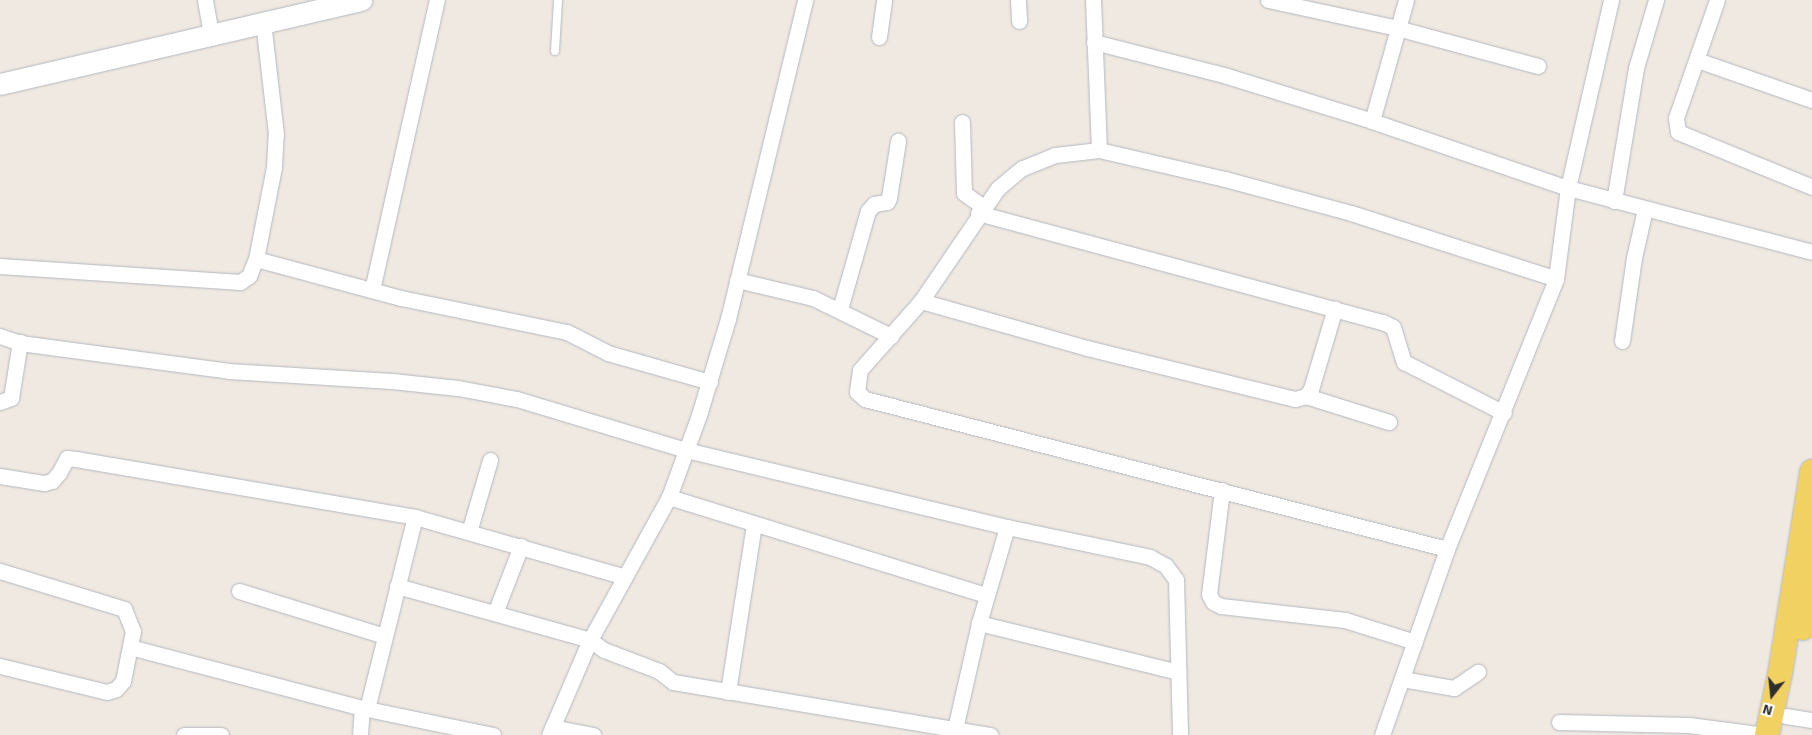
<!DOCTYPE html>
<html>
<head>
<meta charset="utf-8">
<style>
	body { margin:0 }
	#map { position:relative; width:1812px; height:735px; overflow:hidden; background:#efe9e1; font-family:Signika,sans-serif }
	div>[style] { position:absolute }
	.roads { filter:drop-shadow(0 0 1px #b4b7c1) drop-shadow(0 0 1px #b4b7c1) }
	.lane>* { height:8px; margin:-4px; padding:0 4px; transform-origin:4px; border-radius:4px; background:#fff }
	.street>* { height:15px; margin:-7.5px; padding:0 7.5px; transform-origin:7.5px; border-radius:7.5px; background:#fff }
	.secondary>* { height:21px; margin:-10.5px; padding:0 10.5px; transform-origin:10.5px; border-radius:10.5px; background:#fff }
	.primary>* { height:24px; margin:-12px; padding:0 12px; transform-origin:12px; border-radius:12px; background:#f2d163 }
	span { translate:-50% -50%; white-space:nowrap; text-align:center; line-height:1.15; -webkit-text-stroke:4.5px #fff; paint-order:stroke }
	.north { position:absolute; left:1747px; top:670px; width:50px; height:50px; -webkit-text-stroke:4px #fff; paint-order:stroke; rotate:196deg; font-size:14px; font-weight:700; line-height:20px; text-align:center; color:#2e2e2e }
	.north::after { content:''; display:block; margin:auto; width:18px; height:22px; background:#2e2e2e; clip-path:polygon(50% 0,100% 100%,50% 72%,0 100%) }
</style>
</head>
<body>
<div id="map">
	<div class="roads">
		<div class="lane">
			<div style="left:555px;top:51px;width:51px;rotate:-86.6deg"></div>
		</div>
		<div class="street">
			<div style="left:205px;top:0;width:35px;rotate:80deg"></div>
			<div style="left:1018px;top:0;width:21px;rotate:87deg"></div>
			<div style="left:1093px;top:0;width:150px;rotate:87.7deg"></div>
			<div style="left:1099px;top:150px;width:44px;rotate:173.5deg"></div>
			<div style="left:1055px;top:155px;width:35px;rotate:158deg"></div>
			<div style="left:1022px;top:168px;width:31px;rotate:140deg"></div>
			<div style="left:998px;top:188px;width:137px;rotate:124.3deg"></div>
			<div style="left:921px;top:301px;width:92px;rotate:131.5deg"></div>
			<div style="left:860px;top:370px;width:22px;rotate:98deg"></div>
			<div style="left:857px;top:392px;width:11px;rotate:41deg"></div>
			<div style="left:865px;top:399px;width:601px;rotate:14.45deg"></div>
			<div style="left:1268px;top:0;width:132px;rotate:12.2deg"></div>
			<div style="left:1397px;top:28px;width:146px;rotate:15.1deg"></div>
			<div style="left:1717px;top:0;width:125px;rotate:109.2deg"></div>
			<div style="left:1676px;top:118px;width:14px;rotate:82deg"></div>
			<div style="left:1678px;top:132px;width:145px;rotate:22.3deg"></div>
			<div style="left:879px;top:37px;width:37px;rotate:-82deg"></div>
			<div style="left:1094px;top:42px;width:137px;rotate:14.3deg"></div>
			<div style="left:1227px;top:76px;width:152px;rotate:17.2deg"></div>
			<div style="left:1372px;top:121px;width:207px;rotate:18.9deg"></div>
			<div style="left:1568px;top:188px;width:252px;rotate:14.7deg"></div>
			<div style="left:1697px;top:60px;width:122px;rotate:19.2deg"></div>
			<div style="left:1372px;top:121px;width:126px;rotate:-74.3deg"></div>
			<div style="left:962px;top:122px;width:71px;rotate:88.4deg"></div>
			<div style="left:964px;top:193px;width:24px;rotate:36deg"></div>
			<div style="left:1099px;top:150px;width:129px;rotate:13deg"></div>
			<div style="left:1225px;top:179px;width:131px;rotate:15.1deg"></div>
			<div style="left:1351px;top:213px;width:215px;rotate:17.8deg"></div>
			<div style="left:1614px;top:201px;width:135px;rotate:-80.6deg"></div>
			<div style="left:1636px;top:68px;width:71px;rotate:-73.6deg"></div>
			<div style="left:978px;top:213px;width:419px;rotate:15.1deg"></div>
			<div style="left:1383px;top:322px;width:11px;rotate:27deg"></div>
			<div style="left:1393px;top:327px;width:37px;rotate:73deg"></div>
			<div style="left:1404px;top:362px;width:112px;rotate:27deg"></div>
			<div style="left:256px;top:259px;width:150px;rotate:15.1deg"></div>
			<div style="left:401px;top:298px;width:169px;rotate:11.6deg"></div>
			<div style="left:567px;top:332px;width:46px;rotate:27.1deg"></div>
			<div style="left:608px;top:353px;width:106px;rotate:15.9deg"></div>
			<div style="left:0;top:266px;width:241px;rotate:3.8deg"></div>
			<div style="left:240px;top:282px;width:11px;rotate:-34deg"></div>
			<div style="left:249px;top:276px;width:18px;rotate:-68deg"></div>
			<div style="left:256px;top:259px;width:94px;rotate:-78.9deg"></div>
			<div style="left:274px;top:167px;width:33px;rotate:-87deg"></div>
			<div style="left:276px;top:134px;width:113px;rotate:-96.6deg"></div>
			<div style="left:737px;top:280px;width:78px;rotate:13.3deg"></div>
			<div style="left:813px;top:298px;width:87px;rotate:26deg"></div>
			<div style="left:372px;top:290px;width:297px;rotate:-77.4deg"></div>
			<div style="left:921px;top:301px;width:173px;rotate:15.8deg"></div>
			<div style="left:1087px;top:348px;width:214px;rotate:13.8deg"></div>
			<div style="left:1295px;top:399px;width:11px;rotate:-15deg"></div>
			<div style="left:1306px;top:396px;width:9px;rotate:-54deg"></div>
			<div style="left:1311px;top:389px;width:84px;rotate:-73.5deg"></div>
			<div style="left:840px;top:309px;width:102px;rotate:-74.1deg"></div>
			<div style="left:868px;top:211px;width:9px;rotate:-49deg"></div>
			<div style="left:874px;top:204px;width:13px;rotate:-9deg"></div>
			<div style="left:887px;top:202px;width:4px;rotate:-63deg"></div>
			<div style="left:889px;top:198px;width:58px;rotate:-81deg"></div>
			<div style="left:0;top:336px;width:21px;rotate:19deg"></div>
			<div style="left:20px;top:343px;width:211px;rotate:7.6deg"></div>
			<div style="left:229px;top:371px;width:163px;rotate:3.5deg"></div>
			<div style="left:392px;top:381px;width:66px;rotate:6.1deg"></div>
			<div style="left:458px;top:388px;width:60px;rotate:10.6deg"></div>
			<div style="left:517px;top:399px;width:177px;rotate:16.8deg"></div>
			<div style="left:686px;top:450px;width:330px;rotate:13.5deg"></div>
			<div style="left:1007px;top:527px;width:146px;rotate:11.8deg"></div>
			<div style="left:1150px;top:557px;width:18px;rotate:29deg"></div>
			<div style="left:1166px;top:566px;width:17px;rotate:54deg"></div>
			<div style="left:1176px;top:580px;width:155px;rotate:88.5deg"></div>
			<div style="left:1622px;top:341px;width:84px;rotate:-81.8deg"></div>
			<div style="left:1634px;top:258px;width:50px;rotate:-77.3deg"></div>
			<div style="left:1306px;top:396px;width:87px;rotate:17.4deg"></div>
			<div style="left:0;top:402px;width:12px;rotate:-20deg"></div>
			<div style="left:11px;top:398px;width:57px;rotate:-80.9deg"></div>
			<div style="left:0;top:476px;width:45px;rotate:9deg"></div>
			<div style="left:44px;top:483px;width:8px;rotate:-14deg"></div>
			<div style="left:52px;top:481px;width:11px;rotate:-49deg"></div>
			<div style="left:59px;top:473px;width:17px;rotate:-62deg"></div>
			<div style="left:67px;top:458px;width:9px;rotate:6deg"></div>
			<div style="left:76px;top:459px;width:344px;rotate:9.7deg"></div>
			<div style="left:415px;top:517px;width:218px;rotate:15.9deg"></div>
			<div style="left:1222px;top:490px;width:105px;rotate:97.1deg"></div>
			<div style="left:1209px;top:594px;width:9px;rotate:63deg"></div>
			<div style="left:1213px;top:602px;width:9px;rotate:27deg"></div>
			<div style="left:1221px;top:606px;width:125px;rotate:6.4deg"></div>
			<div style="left:1345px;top:620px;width:73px;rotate:17.4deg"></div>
			<div style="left:669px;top:497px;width:332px;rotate:17.2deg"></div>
			<div style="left:469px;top:532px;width:75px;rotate:-73.7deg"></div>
			<div style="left:0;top:571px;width:130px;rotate:17deg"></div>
			<div style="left:124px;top:609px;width:24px;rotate:68deg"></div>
			<div style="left:133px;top:631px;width:51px;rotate:101.3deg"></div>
			<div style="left:123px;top:681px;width:11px;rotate:131deg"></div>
			<div style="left:116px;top:689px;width:9px;rotate:162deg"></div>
			<div style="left:107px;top:692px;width:110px;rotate:-166.3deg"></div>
			<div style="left:397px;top:586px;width:200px;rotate:15.6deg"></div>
			<div style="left:590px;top:640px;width:17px;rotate:36deg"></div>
			<div style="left:604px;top:650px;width:59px;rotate:20.9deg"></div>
			<div style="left:659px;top:671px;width:18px;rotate:38deg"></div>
			<div style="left:673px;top:682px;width:322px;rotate:9.5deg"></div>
			<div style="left:239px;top:591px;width:152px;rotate:17.2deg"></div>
			<div style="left:495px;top:613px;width:72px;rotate:-68.8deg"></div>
			<div style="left:979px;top:623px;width:205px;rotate:13.8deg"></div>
			<div style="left:130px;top:647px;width:245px;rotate:14.7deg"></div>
			<div style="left:367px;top:709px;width:129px;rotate:11.7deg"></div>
			<div style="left:1402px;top:679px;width:53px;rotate:9.8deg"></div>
			<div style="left:1454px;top:688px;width:29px;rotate:-34deg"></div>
			<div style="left:728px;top:692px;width:170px;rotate:-81.2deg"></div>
			<div style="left:1786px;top:716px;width:26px;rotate:9deg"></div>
			<div style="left:1559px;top:722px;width:130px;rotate:1.3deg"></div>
			<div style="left:1689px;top:725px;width:77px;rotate:7.5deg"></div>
			<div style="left:552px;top:727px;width:42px;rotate:11deg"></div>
			<div style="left:955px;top:729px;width:109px;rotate:-77.2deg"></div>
			<div style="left:979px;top:623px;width:100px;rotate:-73.7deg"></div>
			<div style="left:184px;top:735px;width:37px"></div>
			<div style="left:360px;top:735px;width:27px;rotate:-86deg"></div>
			<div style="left:362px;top:708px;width:5px;rotate:11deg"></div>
			<div style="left:367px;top:709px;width:198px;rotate:-76deg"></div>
			<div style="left:549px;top:735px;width:103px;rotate:-66.7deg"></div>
			<div style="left:590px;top:640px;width:163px;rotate:-61.1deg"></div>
			<div style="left:669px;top:497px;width:87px;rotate:-69.9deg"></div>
			<div style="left:699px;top:415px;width:100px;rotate:-73.2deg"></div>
			<div style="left:728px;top:319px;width:328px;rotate:-76.4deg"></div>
			<div style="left:1382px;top:735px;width:197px;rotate:-70.7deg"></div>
			<div style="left:1447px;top:549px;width:291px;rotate:-68deg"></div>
			<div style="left:1556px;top:279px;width:92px;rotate:-82.5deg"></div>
			<div style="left:1568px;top:188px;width:193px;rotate:-77.1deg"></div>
		</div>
		<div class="secondary">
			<div style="left:0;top:84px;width:371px;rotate:-13.1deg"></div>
		</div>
		<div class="primary">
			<div style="left:1803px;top:628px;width:71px;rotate:-82.7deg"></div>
			<div style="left:1767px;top:735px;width:62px;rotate:-78deg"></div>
			<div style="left:1780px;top:674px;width:205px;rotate:-81deg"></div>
		</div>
	</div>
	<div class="north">N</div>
</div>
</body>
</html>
